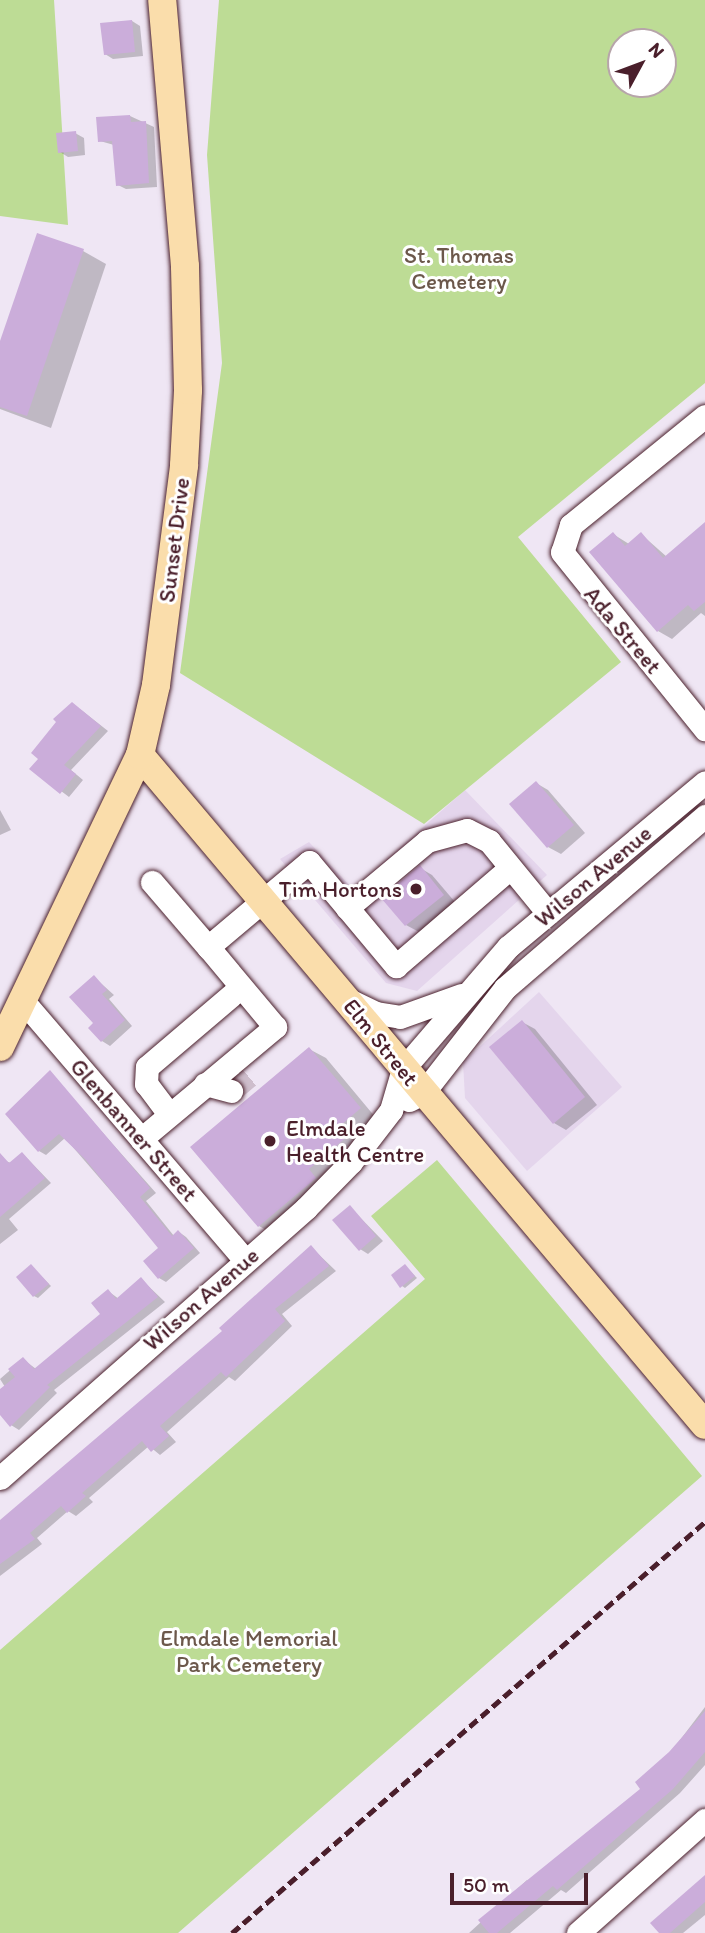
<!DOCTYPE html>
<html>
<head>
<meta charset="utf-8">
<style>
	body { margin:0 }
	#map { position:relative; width:705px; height:1933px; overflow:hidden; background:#efe6f4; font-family:Itim,sans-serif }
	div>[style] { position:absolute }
	.built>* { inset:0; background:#e4d5ec }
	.green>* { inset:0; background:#bddc95 }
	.shadow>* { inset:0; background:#0003 }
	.building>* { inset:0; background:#cbadda }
	.minor-tunnel>* { height:23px; margin-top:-11.5px; transform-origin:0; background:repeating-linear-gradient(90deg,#cebecc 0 23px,transparent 0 34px) }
	.roads { filter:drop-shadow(0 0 2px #4a1f2b) drop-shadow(0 0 2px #4a1f2b) }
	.minor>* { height:23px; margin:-11.5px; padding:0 11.5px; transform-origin:11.5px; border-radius:11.5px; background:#fff }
	.major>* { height:28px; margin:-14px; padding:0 14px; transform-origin:14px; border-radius:14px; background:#faddab }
	.rail>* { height:5px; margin-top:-2.5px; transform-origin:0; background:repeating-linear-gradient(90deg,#4a1f2b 0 10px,transparent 0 15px) }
	.dots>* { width:19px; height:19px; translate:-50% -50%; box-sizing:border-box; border:4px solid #fff; border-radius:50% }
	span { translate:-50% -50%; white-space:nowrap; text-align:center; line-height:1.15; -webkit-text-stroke:6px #fff; paint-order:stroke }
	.park-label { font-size:23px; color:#6c584b }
	.street-label { font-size:23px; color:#4a1f2b }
	.poi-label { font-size:23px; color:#4a1f2b }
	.right { translate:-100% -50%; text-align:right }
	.left { translate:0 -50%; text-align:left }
	.north { position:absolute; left:607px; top:28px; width:70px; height:70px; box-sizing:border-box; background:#fff; border:2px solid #b7a5aa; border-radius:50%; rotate:49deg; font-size:19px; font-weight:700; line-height:28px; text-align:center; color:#4a1f2b }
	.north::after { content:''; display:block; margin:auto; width:24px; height:32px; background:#4a1f2b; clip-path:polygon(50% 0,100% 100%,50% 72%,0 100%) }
	.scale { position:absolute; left:450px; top:1873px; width:138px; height:32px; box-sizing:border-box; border:4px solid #4a1f2b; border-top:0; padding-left:9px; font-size:21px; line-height:24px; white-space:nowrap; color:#4a1f2b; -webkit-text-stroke:5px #fff; paint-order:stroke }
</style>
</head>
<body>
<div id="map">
	<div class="built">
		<div style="clip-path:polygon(465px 790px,547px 875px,417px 991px,386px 983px,280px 859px,309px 842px,353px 889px)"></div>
		<div style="clip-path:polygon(539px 992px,622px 1087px,527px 1171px,465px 1098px,463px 1062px)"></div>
	</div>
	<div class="green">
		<div style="clip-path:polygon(0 0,54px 0,68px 225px,0 216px)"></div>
		<div style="clip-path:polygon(evenodd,219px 0,705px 0,705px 383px,518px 537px,621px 662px,424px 824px,180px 673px,222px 363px,207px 155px,219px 0,621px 42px,663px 42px,663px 84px,621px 84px,621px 42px)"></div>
		<div style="clip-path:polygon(437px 1160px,702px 1476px,178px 1933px,0 1933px,0 1650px,425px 1279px,371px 1216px)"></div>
	</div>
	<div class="shadow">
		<div style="clip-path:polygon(132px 21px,140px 26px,143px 56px,113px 59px,105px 54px)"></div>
		<div style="clip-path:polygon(130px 116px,154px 127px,157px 187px,126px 189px,118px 185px,114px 145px,100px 141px)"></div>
		<div style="clip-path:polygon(75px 133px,84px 138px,85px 155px,68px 157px,60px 152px)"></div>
		<div style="clip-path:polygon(83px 251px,106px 264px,51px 428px,0 409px,0 346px)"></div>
		<div style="clip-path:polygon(705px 524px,705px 616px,701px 613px,672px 639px,658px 631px,592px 553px,613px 534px,629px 544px,641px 534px,667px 557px)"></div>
		<div style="clip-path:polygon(80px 709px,108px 731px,71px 770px,83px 780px,69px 797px,32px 769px)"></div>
		<div style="clip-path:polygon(536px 783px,548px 790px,585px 833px,561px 854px,548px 847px)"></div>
		<div style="clip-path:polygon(0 810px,11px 830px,0 835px)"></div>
		<div style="clip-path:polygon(420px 868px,432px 875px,455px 902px,419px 932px,406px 925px)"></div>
		<div style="clip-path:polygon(94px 977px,114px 995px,109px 999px,132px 1026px,110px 1046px,102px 1041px,95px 1023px)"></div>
		<div style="clip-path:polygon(522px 1022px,535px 1029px,597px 1105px,566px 1130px,554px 1123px)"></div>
		<div style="clip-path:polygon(309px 1049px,326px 1058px,376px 1118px,356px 1135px,365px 1145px,275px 1235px,259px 1226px)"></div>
		<div style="clip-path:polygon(50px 1073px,156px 1193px,146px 1201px,174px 1236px,179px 1232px,186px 1237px,200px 1253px,166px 1282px,159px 1278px,160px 1248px,65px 1138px,46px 1155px,39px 1151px)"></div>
		<div style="clip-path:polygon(23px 1154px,51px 1183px,9px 1219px,18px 1230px,0 1244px,0 1159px,11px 1163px)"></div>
		<div style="clip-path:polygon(350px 1207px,383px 1241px,368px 1254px,360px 1249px)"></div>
		<div style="clip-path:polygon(311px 1247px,336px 1271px,282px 1314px,292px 1326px,235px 1381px,229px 1377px,167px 1432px,176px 1442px,160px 1455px,149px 1446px,89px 1498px,93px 1502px,76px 1516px,68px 1511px,37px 1538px,42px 1544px,0 1576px,0 1523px,224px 1331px)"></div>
		<div style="clip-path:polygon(31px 1266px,51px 1286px,38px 1298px,34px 1296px)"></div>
		<div style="clip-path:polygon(405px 1266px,417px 1278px,405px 1288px,402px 1286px)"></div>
		<div style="clip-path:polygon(141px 1279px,165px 1302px,54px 1390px,57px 1393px,19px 1430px,11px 1425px,0 1413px,0 1392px,5px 1387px,0 1379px,23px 1359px,36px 1369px,103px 1314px,108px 1291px,119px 1299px)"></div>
		<div style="clip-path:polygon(705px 1707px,705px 1765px,680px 1793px,566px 1893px,561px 1890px,510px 1933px,469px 1933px,527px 1880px,532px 1883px,643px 1789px)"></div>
		<div style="clip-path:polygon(705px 1881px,705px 1915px,683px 1933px,661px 1933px)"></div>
	</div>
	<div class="building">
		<div style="clip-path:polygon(132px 20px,135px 52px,104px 55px,100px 23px)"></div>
		<div style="clip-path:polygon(130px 115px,131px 122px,146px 121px,149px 183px,116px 186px,112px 141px,98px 142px,96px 117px)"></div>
		<div style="clip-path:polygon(76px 131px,78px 151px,58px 153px,56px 133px)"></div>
		<div style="clip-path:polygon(37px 233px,84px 249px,27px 416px,0 407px,0 341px)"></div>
		<div style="clip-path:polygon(705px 522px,705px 602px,694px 611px,688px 605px,657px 632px,589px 552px,613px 532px,625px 546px,641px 532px,663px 558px)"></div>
		<div style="clip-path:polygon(72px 702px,101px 726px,64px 765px,76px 774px,60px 794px,29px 769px,38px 759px,31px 753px,56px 722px,53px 719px)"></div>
		<div style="clip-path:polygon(536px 781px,574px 825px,547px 848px,509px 804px)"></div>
		<div style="clip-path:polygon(420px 865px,444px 895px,405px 926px,381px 898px)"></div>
		<div style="clip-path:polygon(94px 975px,107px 990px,102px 994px,125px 1020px,101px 1042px,88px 1028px,93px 1023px,69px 997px)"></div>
		<div style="clip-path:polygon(522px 1020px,585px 1097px,553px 1124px,489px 1047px)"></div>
		<div style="clip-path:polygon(309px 1047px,361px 1108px,341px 1125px,349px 1135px,309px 1169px,316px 1178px,258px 1227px,190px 1147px)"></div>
		<div style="clip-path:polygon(50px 1070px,150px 1188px,140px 1197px,172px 1236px,178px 1230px,194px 1248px,158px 1279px,143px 1261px,158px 1248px,85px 1159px,59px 1134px,38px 1152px,5px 1114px)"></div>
		<div style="clip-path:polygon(22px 1152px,45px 1178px,0 1217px,0 1153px,9px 1163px)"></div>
		<div style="clip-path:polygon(350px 1205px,376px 1236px,359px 1251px,332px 1220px)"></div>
		<div style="clip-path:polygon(311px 1245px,329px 1266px,275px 1309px,285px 1321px,226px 1377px,221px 1372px,160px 1426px,169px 1436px,151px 1452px,142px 1441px,82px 1493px,86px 1496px,67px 1513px,61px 1506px,30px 1533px,35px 1539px,0 1564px,0 1520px,222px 1331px,219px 1328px)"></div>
		<div style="clip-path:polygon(31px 1264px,49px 1284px,33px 1297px,16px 1277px)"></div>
		<div style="clip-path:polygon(405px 1264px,415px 1276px,400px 1288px,391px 1275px)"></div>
		<div style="clip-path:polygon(141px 1277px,158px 1297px,47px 1385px,50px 1387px,10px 1427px,0 1415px,0 1389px,15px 1377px,8px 1369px,23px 1357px,34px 1369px,100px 1314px,91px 1303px,108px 1289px,116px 1299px)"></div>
		<div style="clip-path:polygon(705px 1711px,705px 1752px,673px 1789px,557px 1890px,553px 1886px,497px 1933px,489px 1933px,478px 1920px,640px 1789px,635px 1782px,669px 1752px)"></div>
		<div style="clip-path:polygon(705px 1875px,705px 1902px,670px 1933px,659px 1933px,650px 1923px)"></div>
	</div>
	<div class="minor-tunnel">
		<div style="left:231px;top:1091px;width:25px;rotate:-40deg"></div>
	</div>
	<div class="roads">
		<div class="minor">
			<div style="left:705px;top:416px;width:173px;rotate:140.9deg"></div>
			<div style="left:571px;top:525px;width:28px;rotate:108deg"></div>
			<div style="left:562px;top:552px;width:228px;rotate:51.1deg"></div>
			<div style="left:152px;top:882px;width:86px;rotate:49.3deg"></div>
			<div style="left:347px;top:908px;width:104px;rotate:-39.9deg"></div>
			<div style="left:427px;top:841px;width:41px;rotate:-15.4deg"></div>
			<div style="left:467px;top:830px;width:25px;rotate:27deg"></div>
			<div style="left:489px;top:841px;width:93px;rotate:50.7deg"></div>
			<div style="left:349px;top:1000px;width:30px;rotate:26deg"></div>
			<div style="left:376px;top:1013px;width:24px;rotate:9deg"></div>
			<div style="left:400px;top:1017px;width:65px;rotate:-19.8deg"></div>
			<div style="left:23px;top:1001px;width:341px;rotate:49.4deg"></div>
			<div style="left:205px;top:1084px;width:27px;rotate:15deg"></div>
			<div style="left:409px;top:1100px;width:16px;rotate:-27deg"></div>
			<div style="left:423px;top:1093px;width:133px;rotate:-52deg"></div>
			<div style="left:505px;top:988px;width:264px;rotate:-40.7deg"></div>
			<div style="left:169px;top:1114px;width:38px;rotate:-127deg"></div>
			<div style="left:146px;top:1084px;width:17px;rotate:-87deg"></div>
			<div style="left:147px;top:1067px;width:123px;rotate:-40.4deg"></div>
			<div style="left:141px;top:1139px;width:175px;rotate:-39.9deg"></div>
			<div style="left:275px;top:1027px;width:104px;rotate:-129.9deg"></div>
			<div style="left:208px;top:947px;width:132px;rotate:-40.1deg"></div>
			<div style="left:309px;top:862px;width:136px;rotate:50.1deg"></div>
			<div style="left:396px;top:966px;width:150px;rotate:-40.7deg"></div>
			<div style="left:0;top:1478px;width:408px;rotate:-41.4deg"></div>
			<div style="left:306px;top:1208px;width:64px;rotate:-45.6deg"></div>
			<div style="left:351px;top:1162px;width:66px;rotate:-52.4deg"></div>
			<div style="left:391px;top:1110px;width:43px;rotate:-73.7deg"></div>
			<div style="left:403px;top:1069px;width:161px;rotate:-49.3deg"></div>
			<div style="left:508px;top:947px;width:257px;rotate:-39.9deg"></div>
			<div style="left:578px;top:1933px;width:170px;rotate:-41.7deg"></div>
		</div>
		<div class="major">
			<div style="left:140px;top:755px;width:876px;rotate:49.86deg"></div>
			<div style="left:0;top:1047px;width:324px;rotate:-64.4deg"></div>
			<div style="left:140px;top:755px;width:72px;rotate:-77.1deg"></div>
			<div style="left:156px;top:685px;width:222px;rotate:-82.7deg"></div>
			<div style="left:184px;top:465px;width:75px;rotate:-86.9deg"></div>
			<div style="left:188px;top:390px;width:124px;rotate:-91.4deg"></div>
			<div style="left:185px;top:266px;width:267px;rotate:-94.9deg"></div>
		</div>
	</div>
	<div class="rail">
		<div style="left:232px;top:1933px;width:627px;rotate:-40.99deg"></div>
	</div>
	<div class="dots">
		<div style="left:416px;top:889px;background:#4a1f2b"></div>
		<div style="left:270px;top:1141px;background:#4a1f2b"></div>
	</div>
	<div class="park-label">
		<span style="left:459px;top:268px">St. Thomas<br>Cemetery</span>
		<span style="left:249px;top:1651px">Elmdale Memorial<br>Park Cemetery</span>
	</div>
	<div class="street-label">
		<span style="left:174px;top:540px;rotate:-83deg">Sunset Drive</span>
		<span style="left:623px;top:630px;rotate:50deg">Ada Street</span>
		<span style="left:593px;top:876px;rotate:-40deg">Wilson Avenue</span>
		<span style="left:381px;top:1042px;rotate:51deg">Elm Street</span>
		<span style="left:134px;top:1130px;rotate:49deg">Glenbanner Street</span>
		<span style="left:201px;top:1299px;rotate:-41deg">Wilson Avenue</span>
	</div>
	<div class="poi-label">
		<span class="right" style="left:402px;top:889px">Tim Hortons</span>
		<span class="left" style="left:286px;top:1141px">Elmdale<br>Health Centre</span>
	</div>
	<div class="north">N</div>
	<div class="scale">50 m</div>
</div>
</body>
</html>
